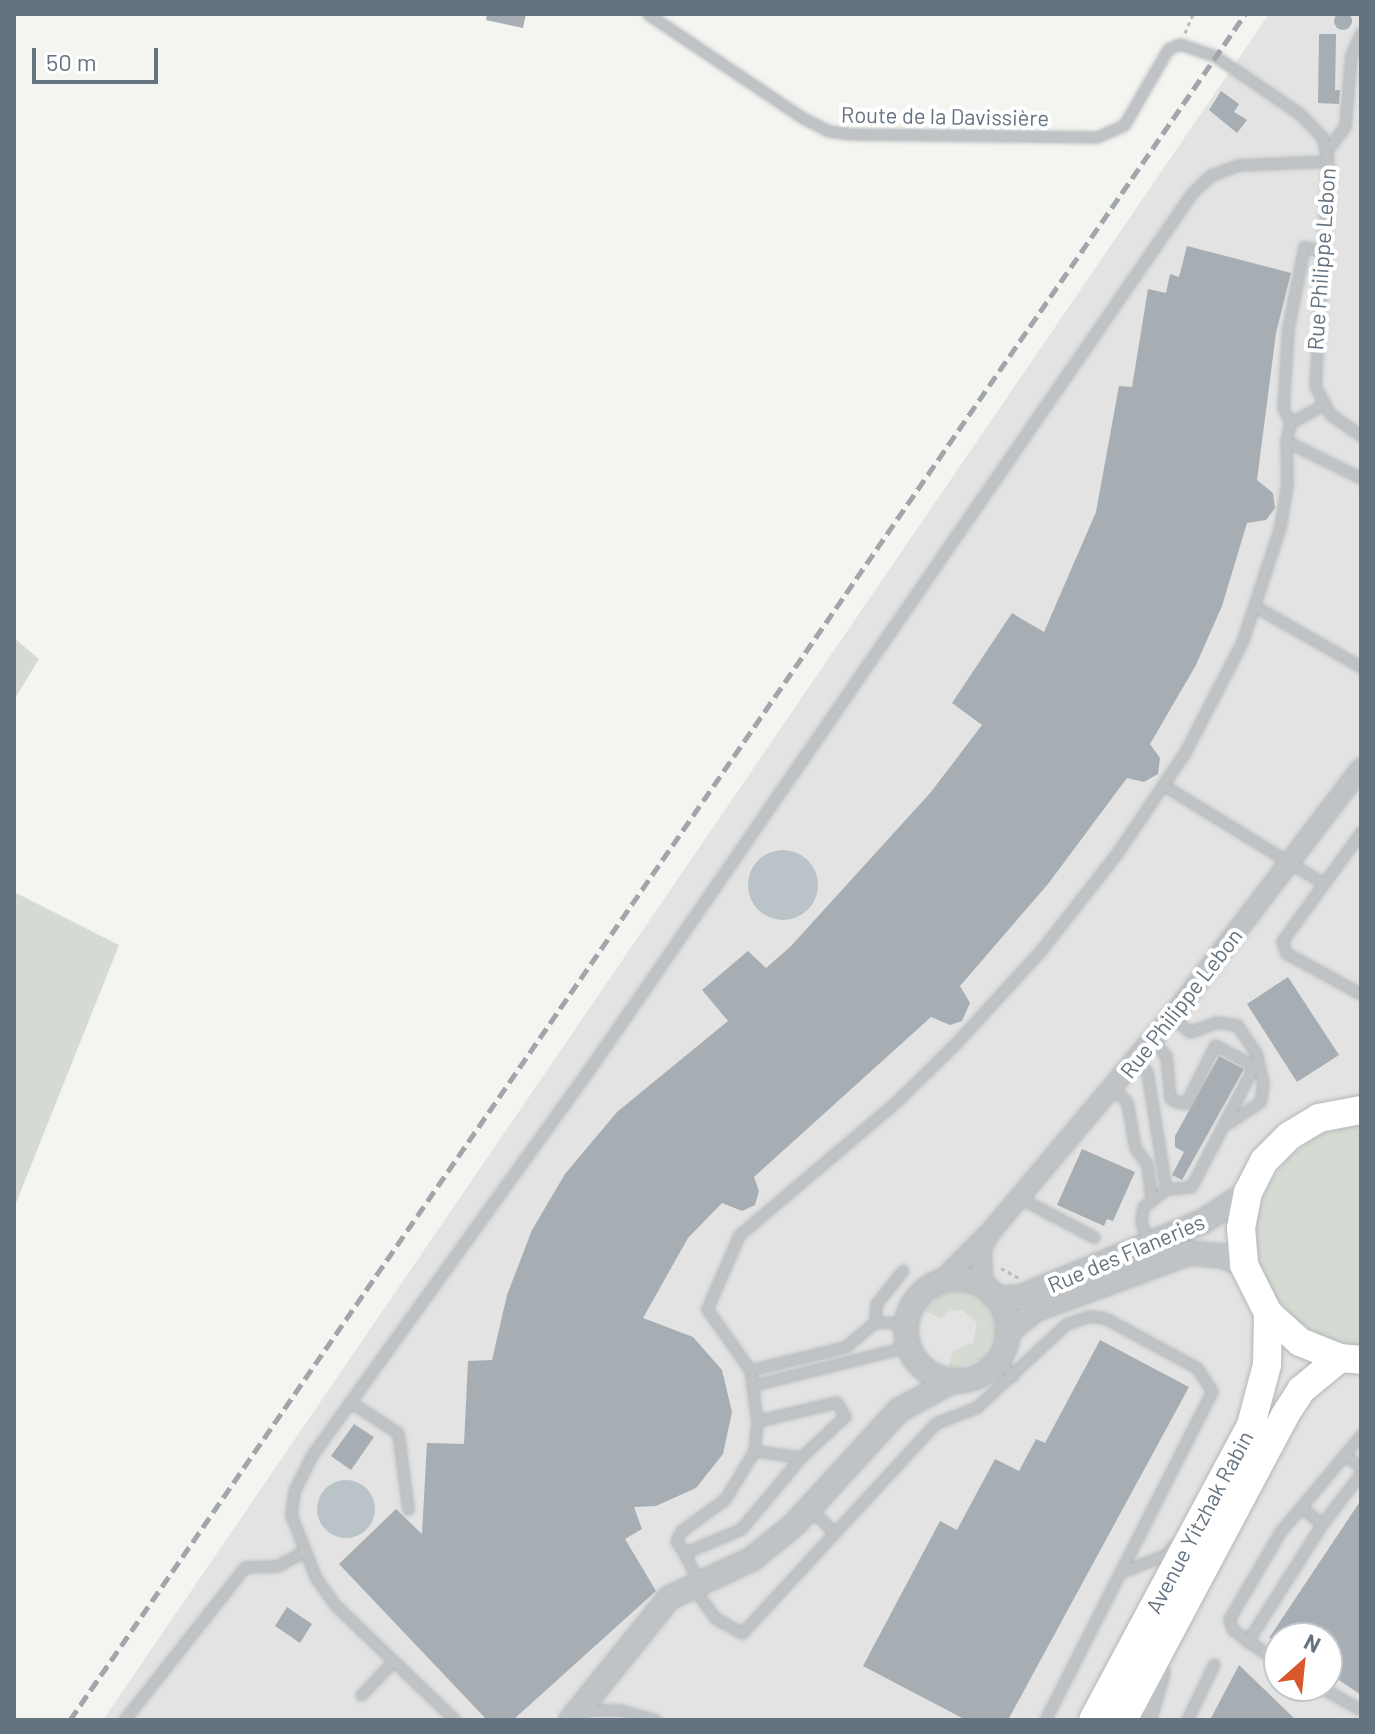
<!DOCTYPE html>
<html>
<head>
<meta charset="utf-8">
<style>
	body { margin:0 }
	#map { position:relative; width:1375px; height:1734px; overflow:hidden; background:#f4f4f1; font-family:Barlow,sans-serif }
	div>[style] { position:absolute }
	.built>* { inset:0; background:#e2e3e2 }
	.green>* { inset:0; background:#d5dbd2 }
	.water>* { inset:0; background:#b9c3c8 }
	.round { border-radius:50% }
	.building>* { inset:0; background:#a7aeb3 }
	.path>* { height:3px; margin-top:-1.5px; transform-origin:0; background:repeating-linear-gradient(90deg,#b9bbbd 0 4px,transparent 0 8px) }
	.roads { filter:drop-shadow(0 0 2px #b3b6ba) drop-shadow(0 0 2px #b3b6ba) }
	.service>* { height:9px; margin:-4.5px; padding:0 4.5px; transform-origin:4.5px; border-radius:4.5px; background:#bfc3c6 }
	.minor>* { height:18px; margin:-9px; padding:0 9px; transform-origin:9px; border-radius:9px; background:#bfc3c6 }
	.tertiary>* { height:22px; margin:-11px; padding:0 11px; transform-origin:11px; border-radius:11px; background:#bfc3c6 }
	.tertiary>.ring { margin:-11px; padding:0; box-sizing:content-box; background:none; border:22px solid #bfc3c6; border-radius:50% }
	.primary>* { height:28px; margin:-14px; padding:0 14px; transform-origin:14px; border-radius:14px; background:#fff }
	.rail>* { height:5px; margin-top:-2.5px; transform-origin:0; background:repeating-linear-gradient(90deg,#a1a6ab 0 12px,transparent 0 18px) }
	span { translate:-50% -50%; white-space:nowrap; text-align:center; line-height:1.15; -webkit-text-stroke:8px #fff; paint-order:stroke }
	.street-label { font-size:22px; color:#657380 }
	.frame { position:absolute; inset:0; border:16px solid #657380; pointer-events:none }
	.north { position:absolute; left:1263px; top:1622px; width:80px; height:80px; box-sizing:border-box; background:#fff; border:2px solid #c1c7cc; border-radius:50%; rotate:27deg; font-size:22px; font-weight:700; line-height:32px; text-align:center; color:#657380 }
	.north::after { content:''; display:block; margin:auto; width:28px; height:36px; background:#d9572c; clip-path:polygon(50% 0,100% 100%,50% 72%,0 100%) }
	.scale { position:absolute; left:32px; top:48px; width:126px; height:36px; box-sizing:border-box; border:4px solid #657380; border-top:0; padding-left:10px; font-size:24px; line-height:28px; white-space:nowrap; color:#657380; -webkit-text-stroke:6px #fff; paint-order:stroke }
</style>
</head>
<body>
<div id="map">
	<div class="built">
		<div style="clip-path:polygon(evenodd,1269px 14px,1361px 14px,1361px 1720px,103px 1720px,1269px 14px,1279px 1638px,1327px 1638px,1327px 1686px,1279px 1686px,1279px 1638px)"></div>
	</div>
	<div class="green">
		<div style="clip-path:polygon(14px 638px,39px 659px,14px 700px)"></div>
		<div style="clip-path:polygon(14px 892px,119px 945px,14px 1208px)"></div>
		<div style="clip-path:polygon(1349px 1126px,1361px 1126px,1359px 1347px,1322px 1337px,1292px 1318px,1270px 1290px,1258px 1257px,1256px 1222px,1267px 1188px,1287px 1159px,1315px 1137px)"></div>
		<div style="clip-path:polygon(958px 1291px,984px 1301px,994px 1317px,996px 1335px,982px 1359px,957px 1368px,948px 1367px,954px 1350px,973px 1343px,977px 1323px,962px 1310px,949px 1311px,940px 1319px,924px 1310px,940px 1295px)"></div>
	</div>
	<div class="water">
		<div class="round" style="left:748px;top:850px;width:70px;height:70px"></div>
		<div class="round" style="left:317px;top:1480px;width:58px;height:58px"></div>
	</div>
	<div class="building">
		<div class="round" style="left:1334px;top:12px;width:18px;height:18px"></div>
		<div style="clip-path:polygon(487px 14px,526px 14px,523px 28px,486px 20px)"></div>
		<div style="clip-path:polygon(1319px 34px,1336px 34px,1335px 90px,1340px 90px,1339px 104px,1318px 103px)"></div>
		<div style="clip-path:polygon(1221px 91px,1239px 104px,1234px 112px,1247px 120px,1237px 133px,1209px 110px)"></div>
		<div style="clip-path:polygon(1187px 246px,1291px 273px,1276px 333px,1257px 480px,1273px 493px,1275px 508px,1266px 520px,1247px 523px,1222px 606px,1196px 665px,1150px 744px,1160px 758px,1158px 774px,1144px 782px,1127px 778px,1048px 884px,960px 986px,970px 1003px,962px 1021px,950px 1025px,931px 1017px,754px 1177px,759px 1191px,755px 1205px,742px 1211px,722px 1203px,688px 1238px,643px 1318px,693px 1337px,722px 1370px,732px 1412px,723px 1454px,696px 1488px,656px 1506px,634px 1507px,642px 1529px,625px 1539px,656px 1591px,513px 1720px,487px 1720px,339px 1564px,396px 1509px,422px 1534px,427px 1443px,464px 1444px,468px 1361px,492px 1360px,507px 1295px,532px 1230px,565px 1174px,617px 1112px,728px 1021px,702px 990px,748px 951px,766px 968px,791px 946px,931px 792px,982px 725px,952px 703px,1012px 613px,1044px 632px,1096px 512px,1119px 386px,1132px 387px,1148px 289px,1166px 293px,1170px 274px,1179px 277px)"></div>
		<div style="clip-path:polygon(1288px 977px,1339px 1055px,1297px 1082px,1247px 1004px)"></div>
		<div style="clip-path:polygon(1219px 1056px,1244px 1069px,1182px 1180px,1172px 1175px,1184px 1152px,1175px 1147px,1175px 1136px)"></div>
		<div style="clip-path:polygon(1082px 1149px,1135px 1172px,1113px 1221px,1107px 1219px,1104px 1226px,1057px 1205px)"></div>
		<div style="clip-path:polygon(1100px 1340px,1189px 1387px,1008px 1720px,966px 1720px,863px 1666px,940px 1521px,957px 1530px,995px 1459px,1019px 1471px,1036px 1439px,1045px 1443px)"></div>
		<div style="clip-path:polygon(354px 1424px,374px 1437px,351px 1470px,331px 1456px)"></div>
		<div style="clip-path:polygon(1361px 1500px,1361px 1695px,1327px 1672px,1327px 1638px,1269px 1638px)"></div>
		<div style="clip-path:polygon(287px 1607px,312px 1624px,300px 1643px,275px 1626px)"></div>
		<div style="clip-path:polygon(1239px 1665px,1296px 1720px,1210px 1720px)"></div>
	</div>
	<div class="path">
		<div style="left:1185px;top:33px;width:21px;rotate:-67deg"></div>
		<div style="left:1001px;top:1268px;width:21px;rotate:29deg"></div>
	</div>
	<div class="roads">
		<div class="service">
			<div style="left:648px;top:14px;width:184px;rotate:33.9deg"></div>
			<div style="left:801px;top:117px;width:31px;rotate:27deg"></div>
			<div style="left:829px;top:131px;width:22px;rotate:8deg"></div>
			<div style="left:851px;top:134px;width:246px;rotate:0.7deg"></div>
			<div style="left:1097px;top:137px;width:30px;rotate:-24deg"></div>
			<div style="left:1124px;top:125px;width:88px;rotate:-59.9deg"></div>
			<div style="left:1168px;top:49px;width:13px;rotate:-23deg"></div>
			<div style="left:1180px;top:44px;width:37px;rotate:19deg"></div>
			<div style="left:1215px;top:56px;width:103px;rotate:34.3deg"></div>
			<div style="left:1300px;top:114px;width:32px;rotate:46deg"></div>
			<div style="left:1322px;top:137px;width:25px;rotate:76deg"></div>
			<div style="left:1328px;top:161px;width:225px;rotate:93.3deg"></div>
			<div style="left:1315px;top:386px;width:32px;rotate:62deg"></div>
			<div style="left:1330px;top:414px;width:38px;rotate:35deg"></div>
			<div style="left:1327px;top:150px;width:30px;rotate:-53deg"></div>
			<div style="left:1345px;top:126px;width:71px;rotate:-85.2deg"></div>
			<div style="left:1351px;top:55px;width:24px;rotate:-66deg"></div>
			<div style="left:1290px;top:423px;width:17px;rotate:-114deg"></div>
			<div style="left:1283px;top:407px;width:79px;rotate:-86.4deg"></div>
			<div style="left:1288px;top:328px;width:83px;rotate:-78.8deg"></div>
			<div style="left:1304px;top:247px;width:18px;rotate:13deg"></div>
			<div style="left:1286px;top:441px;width:18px;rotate:-77deg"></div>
			<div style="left:1290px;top:423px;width:38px;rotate:-29deg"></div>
			<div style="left:1256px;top:607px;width:121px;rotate:29.7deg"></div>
			<div style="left:1163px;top:785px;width:185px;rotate:31.5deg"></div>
			<div style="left:1361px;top:832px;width:135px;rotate:125.9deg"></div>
			<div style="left:1282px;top:941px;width:13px;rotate:72deg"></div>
			<div style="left:1286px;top:953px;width:85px;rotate:28.7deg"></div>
			<div style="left:1171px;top:1017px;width:24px;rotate:38deg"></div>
			<div style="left:1190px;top:1032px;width:28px;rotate:-21deg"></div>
			<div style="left:1216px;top:1022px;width:21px;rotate:8deg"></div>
			<div style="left:1237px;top:1025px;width:34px;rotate:56deg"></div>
			<div style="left:1256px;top:1053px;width:31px;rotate:77deg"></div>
			<div style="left:1263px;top:1083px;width:19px;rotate:99deg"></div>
			<div style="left:1260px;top:1102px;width:38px;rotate:147deg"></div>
			<div style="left:1136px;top:1060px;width:16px;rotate:47deg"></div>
			<div style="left:1147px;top:1072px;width:119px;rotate:80.8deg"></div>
			<div style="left:1166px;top:1189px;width:25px;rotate:-5deg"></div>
			<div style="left:1191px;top:1187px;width:136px;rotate:-62.5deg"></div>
			<div style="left:1254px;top:1066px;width:44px;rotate:-151.7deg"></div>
			<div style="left:1215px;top:1045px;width:65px;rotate:116.6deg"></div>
			<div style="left:1186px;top:1103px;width:9px;rotate:-174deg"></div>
			<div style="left:1177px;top:1102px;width:8px;rotate:-150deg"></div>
			<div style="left:1170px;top:1098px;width:42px;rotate:-95.4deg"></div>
			<div style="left:1166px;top:1056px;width:22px;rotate:-129deg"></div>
			<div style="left:1113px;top:1088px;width:20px;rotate:45deg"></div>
			<div style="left:1127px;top:1102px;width:47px;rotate:80.1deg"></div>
			<div style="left:1135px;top:1148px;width:20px;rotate:53deg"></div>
			<div style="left:1147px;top:1164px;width:34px;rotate:83deg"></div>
			<div style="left:1020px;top:1198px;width:84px;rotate:27.8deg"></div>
			<div style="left:1147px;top:1243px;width:23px;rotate:-105deg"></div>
			<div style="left:1141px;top:1221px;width:14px;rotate:-82deg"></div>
			<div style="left:1143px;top:1207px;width:29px;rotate:-38deg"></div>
			<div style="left:875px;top:1322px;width:18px;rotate:-87deg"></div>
			<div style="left:876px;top:1304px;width:43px;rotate:-51.5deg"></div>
			<div style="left:999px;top:1360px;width:21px;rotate:49deg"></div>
			<div style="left:750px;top:1370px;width:98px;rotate:-13.6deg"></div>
			<div style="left:845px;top:1347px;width:39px;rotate:-40deg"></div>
			<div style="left:875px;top:1322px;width:31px;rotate:2deg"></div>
			<div style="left:754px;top:1385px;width:160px;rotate:-14.1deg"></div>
			<div style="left:352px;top:1403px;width:55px;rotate:33.1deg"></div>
			<div style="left:398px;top:1433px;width:77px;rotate:82.5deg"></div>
			<div style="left:757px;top:1421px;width:81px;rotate:-13.5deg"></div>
			<div style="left:836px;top:1402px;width:17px;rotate:57deg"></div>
			<div style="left:845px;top:1416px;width:60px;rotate:137deg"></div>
			<div style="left:801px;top:1457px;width:47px;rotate:-172.7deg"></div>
			<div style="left:754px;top:1451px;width:30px;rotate:-84deg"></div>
			<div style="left:757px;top:1421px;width:51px;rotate:-97.8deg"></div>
			<div style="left:750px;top:1370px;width:75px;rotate:-125.2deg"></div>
			<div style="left:707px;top:1309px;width:81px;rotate:-66.6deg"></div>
			<div style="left:739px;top:1235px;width:206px;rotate:-40.3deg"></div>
			<div style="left:896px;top:1102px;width:86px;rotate:-44.5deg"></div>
			<div style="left:957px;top:1042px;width:125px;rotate:-47.6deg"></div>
			<div style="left:1041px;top:950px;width:123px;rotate:-51.9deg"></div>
			<div style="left:1117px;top:853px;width:122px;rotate:-56deg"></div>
			<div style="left:1185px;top:752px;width:124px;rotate:-62.6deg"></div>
			<div style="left:1242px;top:642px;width:121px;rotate:-71.7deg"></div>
			<div style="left:1280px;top:527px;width:44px;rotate:-80.8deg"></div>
			<div style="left:1287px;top:484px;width:43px;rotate:-91.3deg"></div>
			<div style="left:1286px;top:441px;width:84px;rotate:26.3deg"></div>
			<div style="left:754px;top:1451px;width:56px;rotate:121.1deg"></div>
			<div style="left:725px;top:1499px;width:54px;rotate:144deg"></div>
			<div style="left:681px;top:1531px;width:11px;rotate:117deg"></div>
			<div style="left:676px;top:1541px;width:14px;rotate:56deg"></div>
			<div style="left:684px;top:1553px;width:62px;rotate:-22.8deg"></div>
			<div style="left:741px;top:1529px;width:94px;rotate:-50.2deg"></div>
			<div style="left:1344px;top:1454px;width:22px;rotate:39deg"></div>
			<div style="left:810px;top:1508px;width:35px;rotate:46deg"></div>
			<div style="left:1302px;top:1508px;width:26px;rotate:39deg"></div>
			<div style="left:1322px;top:1524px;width:64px;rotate:-52.6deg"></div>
			<div style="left:684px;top:1553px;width:31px;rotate:63deg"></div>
			<div style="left:1124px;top:1571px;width:46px;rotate:-21.6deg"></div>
			<div style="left:1167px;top:1554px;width:11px;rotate:-56deg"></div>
			<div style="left:692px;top:1586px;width:39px;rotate:54deg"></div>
			<div style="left:715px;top:1618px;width:31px;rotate:29deg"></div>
			<div style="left:742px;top:1633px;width:286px;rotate:-47.3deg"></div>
			<div style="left:936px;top:1423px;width:44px;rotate:-21.3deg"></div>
			<div style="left:977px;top:1407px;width:122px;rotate:-43deg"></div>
			<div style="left:1066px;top:1324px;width:24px;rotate:-19deg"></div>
			<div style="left:1089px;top:1316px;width:16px;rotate:7deg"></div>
			<div style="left:1105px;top:1318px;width:105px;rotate:28.5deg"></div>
			<div style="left:1197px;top:1368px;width:27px;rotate:57deg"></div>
			<div style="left:1212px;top:1391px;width:369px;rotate:116.9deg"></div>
			<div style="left:1247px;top:1642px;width:140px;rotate:-57.6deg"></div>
			<div style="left:1279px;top:1663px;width:57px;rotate:-144.3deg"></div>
			<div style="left:1233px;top:1630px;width:12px;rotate:-110deg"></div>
			<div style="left:1229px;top:1619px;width:101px;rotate:-59.6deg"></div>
			<div style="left:1280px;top:1532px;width:126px;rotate:-50.1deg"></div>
			<div style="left:1319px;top:1686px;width:48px;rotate:29.7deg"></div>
			<div style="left:361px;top:1695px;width:47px;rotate:-46.7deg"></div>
			<div style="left:581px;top:1710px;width:39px"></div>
			<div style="left:620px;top:1710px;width:37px;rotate:16deg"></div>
			<div style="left:124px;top:1720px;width:195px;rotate:-51.7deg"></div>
			<div style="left:245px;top:1567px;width:32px;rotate:-2deg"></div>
			<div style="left:277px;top:1566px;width:29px;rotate:-29deg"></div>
			<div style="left:455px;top:1720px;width:166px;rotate:-136.2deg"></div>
			<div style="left:335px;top:1605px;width:35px;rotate:-125deg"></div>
			<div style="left:315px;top:1576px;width:66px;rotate:-111.5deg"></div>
			<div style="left:291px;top:1515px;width:24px;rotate:-83deg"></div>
			<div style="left:294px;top:1491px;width:40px;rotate:-63.4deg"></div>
			<div style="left:312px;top:1455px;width:485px;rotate:-54.3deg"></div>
			<div style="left:595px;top:1061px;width:1052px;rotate:-55.49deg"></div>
			<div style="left:1191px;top:194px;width:28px;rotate:-44deg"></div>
			<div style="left:1211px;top:175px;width:29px;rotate:-20deg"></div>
			<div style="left:1238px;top:165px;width:90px;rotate:-2.5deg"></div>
			<div style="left:1187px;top:1720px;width:62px;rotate:-64.3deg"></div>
		</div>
		<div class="minor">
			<div style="left:940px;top:1282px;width:66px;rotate:-45deg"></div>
			<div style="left:983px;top:1285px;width:37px;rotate:-93deg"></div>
			<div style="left:981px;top:1248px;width:21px;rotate:-59deg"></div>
			<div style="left:992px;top:1230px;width:297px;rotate:-50deg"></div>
			<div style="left:1183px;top:1002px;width:294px;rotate:-52.7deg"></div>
			<div style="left:1146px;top:1720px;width:49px;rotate:-73.4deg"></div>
		</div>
		<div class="tertiary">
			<div class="ring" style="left:906px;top:1279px;width:80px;height:80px"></div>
			<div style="left:998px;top:1298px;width:23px;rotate:-2deg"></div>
			<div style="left:1021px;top:1297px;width:196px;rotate:-22.5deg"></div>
			<div style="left:1202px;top:1222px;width:55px;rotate:-33.1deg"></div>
			<div style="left:1009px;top:1331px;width:33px;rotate:-39deg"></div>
			<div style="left:1035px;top:1310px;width:164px;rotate:-20.3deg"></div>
			<div style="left:1189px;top:1253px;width:33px;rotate:5deg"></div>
			<div style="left:1222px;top:1256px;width:24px;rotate:22deg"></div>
			<div style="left:571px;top:1720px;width:156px;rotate:-51.2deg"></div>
			<div style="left:669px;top:1598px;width:92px;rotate:-25.2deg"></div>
			<div style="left:752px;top:1559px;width:55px;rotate:-39.1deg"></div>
			<div style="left:795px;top:1524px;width:154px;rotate:-47.6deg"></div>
			<div style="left:899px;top:1410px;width:61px;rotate:-28.2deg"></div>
		</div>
		<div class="primary">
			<div style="left:1361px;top:1110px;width:43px;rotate:169.2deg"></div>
			<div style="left:1319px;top:1118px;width:35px;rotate:149deg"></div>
			<div style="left:1289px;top:1136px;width:35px;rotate:135deg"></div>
			<div style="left:1264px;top:1161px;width:35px;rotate:117deg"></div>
			<div style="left:1248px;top:1192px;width:37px;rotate:101deg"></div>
			<div style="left:1241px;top:1228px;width:37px;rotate:85deg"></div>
			<div style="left:1244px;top:1265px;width:54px;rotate:63.4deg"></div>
			<div style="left:1268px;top:1313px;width:43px;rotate:42.2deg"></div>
			<div style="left:1300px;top:1342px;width:43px;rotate:21.8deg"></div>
			<div style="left:1340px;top:1358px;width:21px;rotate:5deg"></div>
			<div style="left:1093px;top:1720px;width:335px;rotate:-61.8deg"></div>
			<div style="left:1251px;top:1425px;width:62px;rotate:-75.1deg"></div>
			<div style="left:1267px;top:1365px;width:52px;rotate:-88.9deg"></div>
			<div style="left:1123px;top:1720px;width:345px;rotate:-62deg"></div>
			<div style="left:1285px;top:1415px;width:30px;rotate:-57deg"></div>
			<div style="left:1301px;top:1390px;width:50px;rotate:-39.4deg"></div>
		</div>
	</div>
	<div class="rail">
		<div style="left:70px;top:1720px;width:2071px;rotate:-55.44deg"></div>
	</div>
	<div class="street-label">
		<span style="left:945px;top:116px;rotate:1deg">Route de la Davissière</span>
		<span style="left:1321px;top:259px;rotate:-86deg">Rue Philippe Lebon</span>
		<span style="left:1181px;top:1003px;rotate:-52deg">Rue Philippe Lebon</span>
		<span style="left:1126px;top:1253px;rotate:-23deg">Rue des Flaneries</span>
		<span style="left:1199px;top:1522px;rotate:-62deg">Avenue Yitzhak Rabin</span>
	</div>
	<div class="frame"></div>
	<div class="north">N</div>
	<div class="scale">50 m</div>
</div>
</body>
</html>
